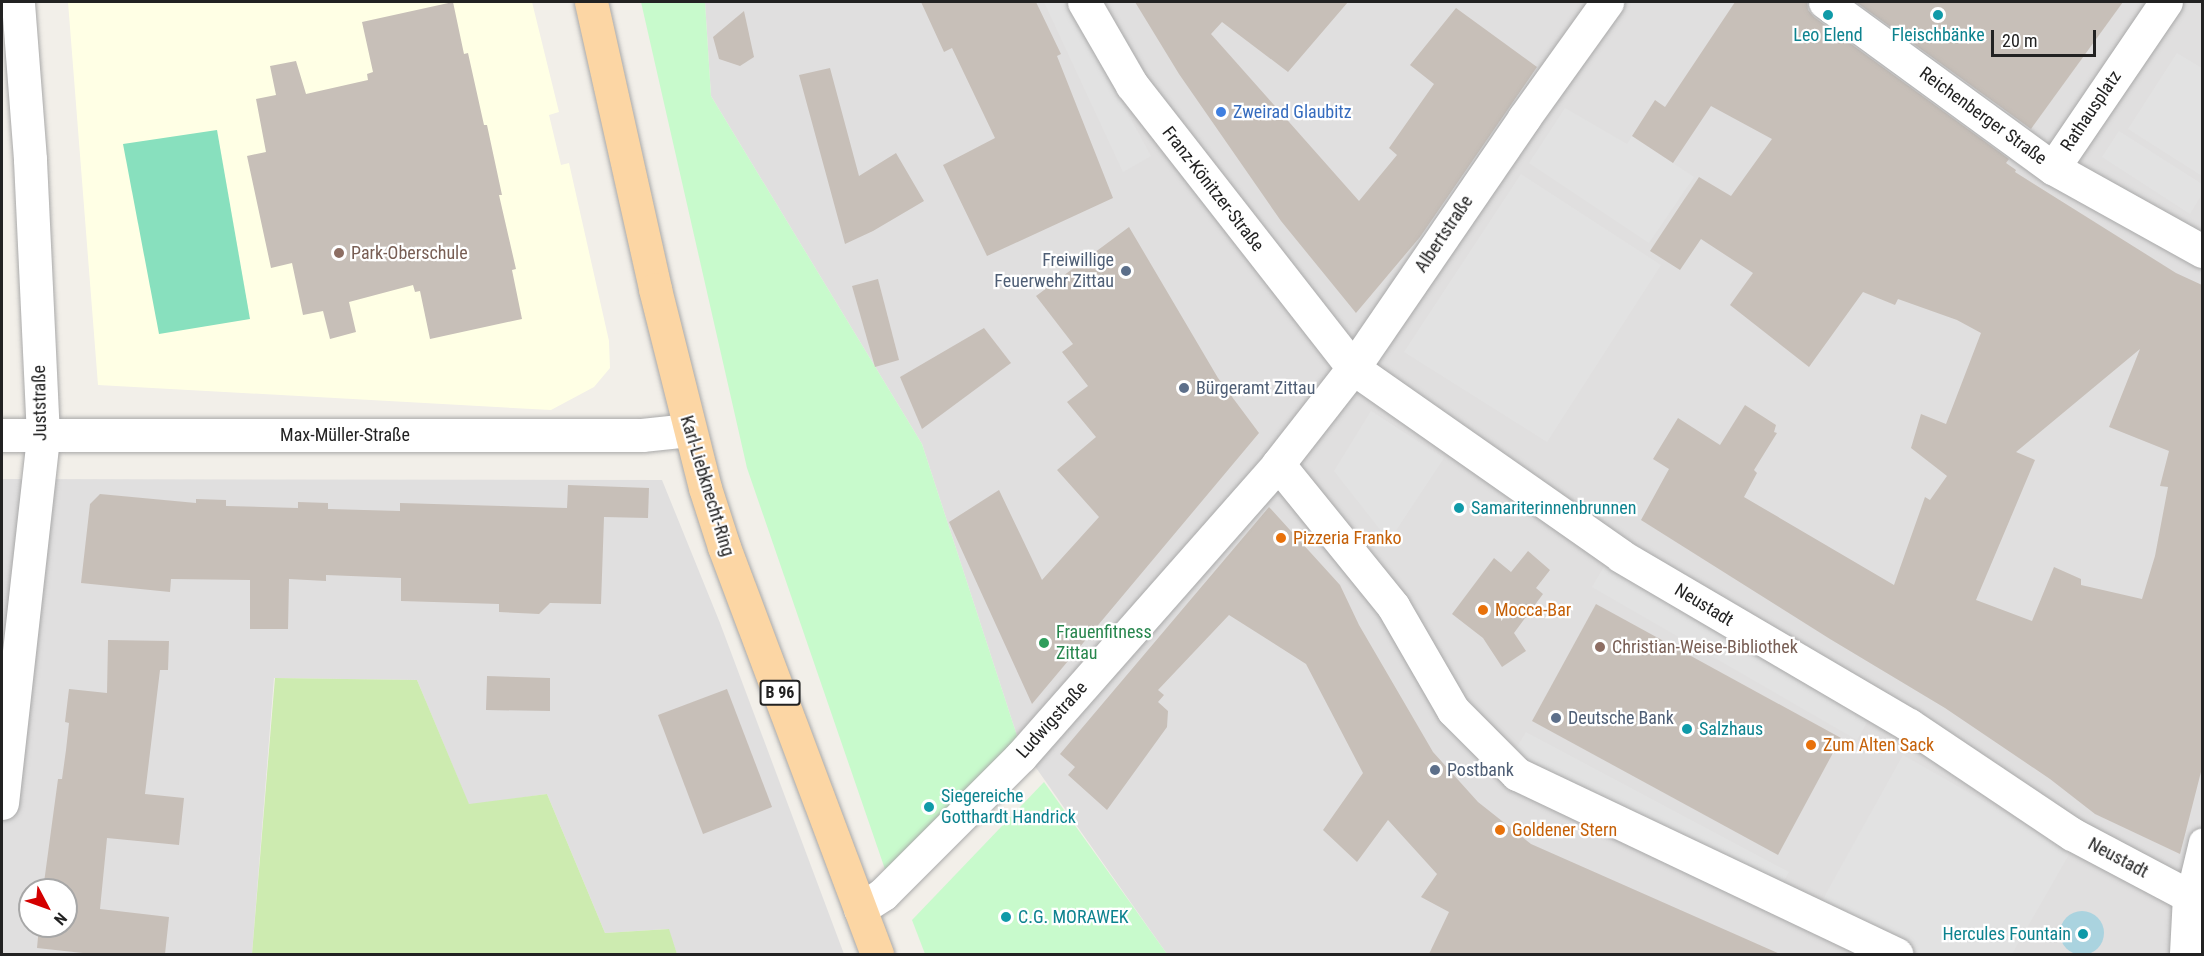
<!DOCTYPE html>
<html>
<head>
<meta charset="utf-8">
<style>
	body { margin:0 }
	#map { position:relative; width:2204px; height:956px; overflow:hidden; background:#f2efe9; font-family:"Roboto Condensed",sans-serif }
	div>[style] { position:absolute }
	.residential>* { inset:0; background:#e0dfdf }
	.education>* { inset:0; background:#ffffe5 }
	.grass>* { inset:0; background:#cdebb0 }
	.park>* { inset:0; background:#c8facc }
	.pitch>* { inset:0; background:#88e0be }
	.parking>* { inset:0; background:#e2e2e2 }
	.water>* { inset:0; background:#aad3df }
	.round { border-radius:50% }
	.building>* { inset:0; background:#c7bfb8 }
	.roads { filter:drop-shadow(0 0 2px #a9a9a9) drop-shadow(0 0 2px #a9a9a9) }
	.pedestrian>* { height:27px; margin:-13.5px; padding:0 13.5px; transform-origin:13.5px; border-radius:13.5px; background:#fff }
	.minor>* { height:33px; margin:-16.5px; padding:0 16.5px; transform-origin:16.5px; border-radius:16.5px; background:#fff }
	.primary>* { height:33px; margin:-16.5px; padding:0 16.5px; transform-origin:16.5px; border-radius:16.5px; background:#fcd6a4 }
	.dots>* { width:16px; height:16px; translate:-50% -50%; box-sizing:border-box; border:3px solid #fff; border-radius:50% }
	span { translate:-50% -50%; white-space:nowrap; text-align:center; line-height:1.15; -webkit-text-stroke:4.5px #fff; paint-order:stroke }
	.shield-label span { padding:2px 4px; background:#fff; border:2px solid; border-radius:4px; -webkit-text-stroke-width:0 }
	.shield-label { font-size:16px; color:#222; font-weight:700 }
	.culture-label { font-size:18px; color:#0d838f }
	.left { translate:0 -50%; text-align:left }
	.right { translate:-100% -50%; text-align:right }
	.street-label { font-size:18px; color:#222 }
	.shop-label { font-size:18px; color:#366cbe }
	.education-label { font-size:18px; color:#785e54 }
	.service-label { font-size:18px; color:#4e5e75 }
	.food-label { font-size:18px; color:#c56008 }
	.leisure-label { font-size:18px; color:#27864d }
	.frame { position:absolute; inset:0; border:3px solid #222; pointer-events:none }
	.north { position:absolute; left:18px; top:878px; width:60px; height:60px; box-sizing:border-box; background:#fff; border:2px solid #a7a7a7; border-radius:50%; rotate:131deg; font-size:16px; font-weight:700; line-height:24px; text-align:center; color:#222 }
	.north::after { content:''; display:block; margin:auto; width:21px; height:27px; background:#d40000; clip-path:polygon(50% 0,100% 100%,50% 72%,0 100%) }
	.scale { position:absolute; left:1991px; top:30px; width:105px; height:27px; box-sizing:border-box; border:3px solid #222; border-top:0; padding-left:8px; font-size:18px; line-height:21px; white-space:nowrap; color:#222; -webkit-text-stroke:4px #fff; paint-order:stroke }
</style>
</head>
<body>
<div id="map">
	<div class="residential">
		<div style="clip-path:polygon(705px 2px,2202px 2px,2202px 954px,1167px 954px,1020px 745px,922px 444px,711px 96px)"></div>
		<div style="clip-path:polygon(evenodd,2px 479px,662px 480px,720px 623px,844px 954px,677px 954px,668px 929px,605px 933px,547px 794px,469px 805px,417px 680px,274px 678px,252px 954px,2px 954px,2px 479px,30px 890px,66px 890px,66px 926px,30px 926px,30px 890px)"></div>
	</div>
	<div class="education">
		<div style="clip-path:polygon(68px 2px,532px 2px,559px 112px,549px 115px,561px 165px,569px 163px,609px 341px,610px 368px,594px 387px,551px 410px,98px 385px)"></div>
	</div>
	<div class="grass">
		<div style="clip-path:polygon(275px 678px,417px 680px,469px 804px,547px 794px,605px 933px,669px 929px,677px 954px,252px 954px)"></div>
	</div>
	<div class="park">
		<div style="clip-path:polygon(641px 2px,705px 2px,711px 96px,922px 444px,1020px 745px,888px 878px,747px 468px)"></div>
		<div style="clip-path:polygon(1044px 782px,1167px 954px,925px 954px,912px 920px)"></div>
	</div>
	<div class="pitch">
		<div style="clip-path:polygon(217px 130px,250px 319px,159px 334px,123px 144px)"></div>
	</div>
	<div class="parking">
		<div style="clip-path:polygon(1044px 2px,1067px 2px,1151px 156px,1123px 172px)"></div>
		<div style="clip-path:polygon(2177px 53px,2202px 68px,2202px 176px,2128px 129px)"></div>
		<div style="clip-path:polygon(1565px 108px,1627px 144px,1632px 136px,1694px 177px,1649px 243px,1529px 163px)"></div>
		<div style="clip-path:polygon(2119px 131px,2202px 184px,2202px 194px,2190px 214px,2102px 157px)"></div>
		<div style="clip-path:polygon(1521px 174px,1661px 265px,1547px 442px,1404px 352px)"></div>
		<div style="clip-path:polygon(1371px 411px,1444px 458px,1389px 541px,1334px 471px)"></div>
		<div style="clip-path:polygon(1605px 565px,1869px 719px,1857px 740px,1592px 587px)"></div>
		<div style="clip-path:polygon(1526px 732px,1789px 872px,1777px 891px,1514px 752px)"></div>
		<div style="clip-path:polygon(1903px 755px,2071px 851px,2012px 954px,1921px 954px,1822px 901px)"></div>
	</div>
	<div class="water">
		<div class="round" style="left:2060px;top:911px;width:44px;height:44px"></div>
	</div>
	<div class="building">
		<div style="clip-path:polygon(453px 2px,464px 54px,468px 53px,484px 125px,487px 125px,502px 195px,499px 195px,516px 269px,512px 270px,522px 319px,430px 339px,420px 291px,415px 292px,413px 285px,349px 302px,356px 332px,330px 339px,323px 311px,303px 315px,292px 263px,271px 268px,247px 156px,266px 152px,256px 99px,276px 95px,270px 66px,296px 61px,306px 94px,368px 80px,367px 74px,373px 72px,362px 22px)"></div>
		<div style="clip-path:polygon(921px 2px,1036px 2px,1061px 54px,1057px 56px,1113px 198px,987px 256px,943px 165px,995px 138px,952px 48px,944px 52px)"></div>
		<div style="clip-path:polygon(1135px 2px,1348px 2px,1288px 72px,1222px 22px,1211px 34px,1359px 201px,1397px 155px,1389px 148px,1434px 84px,1410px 65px,1456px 8px,1537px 67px,1420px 237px,1356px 313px,1281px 221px,1179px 74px)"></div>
		<div style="clip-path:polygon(evenodd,1735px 2px,1807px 2px,1808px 10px,1814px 17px,2009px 159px,2006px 163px,2016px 170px,2015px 172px,2176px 273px,2202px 285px,2202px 768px,2180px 854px,2095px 814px,2050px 779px,1945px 708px,1830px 639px,1641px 520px,1669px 469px,1653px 459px,1678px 418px,1720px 445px,1745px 405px,1776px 425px,1774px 432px,1777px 433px,1754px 470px,1757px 473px,1744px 497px,1894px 585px,1925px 497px,1930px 500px,1947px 476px,1911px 448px,1921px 414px,1946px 424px,1981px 333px,1957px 320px,1898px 299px,1895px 305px,1863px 292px,1809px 367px,1730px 305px,1753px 273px,1701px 239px,1680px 270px,1650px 251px,1699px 177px,1731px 196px,1772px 139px,1711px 106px,1673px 163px,1632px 136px,1655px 100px,1665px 107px,1735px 2px,2140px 349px,2109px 427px,2169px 451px,2160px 486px,2168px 487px,2155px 556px,2142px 599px,2081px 585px,2081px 579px,2054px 567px,2032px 621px,1976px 600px,2035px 460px,2016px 452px,2140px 349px)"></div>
		<div style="clip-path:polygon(1856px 2px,2123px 2px,2031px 129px)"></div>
		<div style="clip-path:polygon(744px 11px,754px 57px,740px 66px,719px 59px,713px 37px)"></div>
		<div style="clip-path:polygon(830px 68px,859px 176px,896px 153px,924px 201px,873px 231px,845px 244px,799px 75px)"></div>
		<div style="clip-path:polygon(1129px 227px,1218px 378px,1259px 433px,1032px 704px,949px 522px,999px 490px,1042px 580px,1099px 517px,1057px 470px,1096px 437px,1067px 402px,1088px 386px,1062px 352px,1073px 344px,1036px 296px)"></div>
		<div style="clip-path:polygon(878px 279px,899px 360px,875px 367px,852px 286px)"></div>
		<div style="clip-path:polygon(984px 328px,1011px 363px,922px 429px,900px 377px)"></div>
		<div style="clip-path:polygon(568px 485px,649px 488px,648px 518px,604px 517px,601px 604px,550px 603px,539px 614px,499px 612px,499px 604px,401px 601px,401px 578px,326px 575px,326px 581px,289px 579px,288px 629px,250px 629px,250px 580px,171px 579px,170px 592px,81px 583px,90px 504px,100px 494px,196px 503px,196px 499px,226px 500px,226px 506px,298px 508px,298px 502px,328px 503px,328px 509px,400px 511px,400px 503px,567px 508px)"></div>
		<div style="clip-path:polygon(1269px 507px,1340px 585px,1359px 625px,1433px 752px,1478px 802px,1531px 844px,1780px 954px,1429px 954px,1449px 912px,1421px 897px,1437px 874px,1388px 820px,1357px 862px,1323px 830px,1363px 773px,1306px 664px,1229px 615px,1158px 690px,1164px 695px,1158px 702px,1168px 711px,1167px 727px,1107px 810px,1068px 775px,1075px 767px,1060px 754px)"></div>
		<div style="clip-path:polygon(1528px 551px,1550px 570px,1536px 588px,1543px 594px,1514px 633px,1526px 651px,1502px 667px,1483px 638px,1452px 614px,1494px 558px,1511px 572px)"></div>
		<div style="clip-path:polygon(1596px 604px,1841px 738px,1778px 855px,1532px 721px)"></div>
		<div style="clip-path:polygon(108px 640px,169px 641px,168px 670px,160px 670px,145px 794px,184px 798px,179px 845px,107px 838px,100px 909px,169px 917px,165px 954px,92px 954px,37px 948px,39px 926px,66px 926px,66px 890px,43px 890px,58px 779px,62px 779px,66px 750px,69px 723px,65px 722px,69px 689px,107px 693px)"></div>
		<div style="clip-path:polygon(487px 676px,550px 678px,550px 711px,486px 710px)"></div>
		<div style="clip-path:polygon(727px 689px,772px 807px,703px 834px,658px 715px)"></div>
	</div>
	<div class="roads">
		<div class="pedestrian">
			<div style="left:2189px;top:896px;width:56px;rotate:-76.5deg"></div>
		</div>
		<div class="minor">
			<div style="left:1084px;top:2px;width:96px;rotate:60deg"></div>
			<div style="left:1132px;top:85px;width:359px;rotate:52deg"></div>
			<div style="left:1353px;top:368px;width:327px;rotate:35deg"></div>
			<div style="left:1621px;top:556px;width:334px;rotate:30.4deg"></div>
			<div style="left:1909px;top:725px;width:196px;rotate:33.8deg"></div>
			<div style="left:2072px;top:834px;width:132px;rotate:27.9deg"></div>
			<div style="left:2189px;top:896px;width:58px;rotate:93deg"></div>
			<div style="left:1825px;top:2px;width:282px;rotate:36.1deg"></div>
			<div style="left:2053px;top:168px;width:171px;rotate:29.1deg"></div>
			<div style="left:2053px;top:168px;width:201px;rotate:-55.8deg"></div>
			<div style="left:2px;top:435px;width:640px"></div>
			<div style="left:642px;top:435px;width:47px;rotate:-6.1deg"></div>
			<div style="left:1278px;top:464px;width:183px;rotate:51deg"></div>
			<div style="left:1393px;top:606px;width:120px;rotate:60deg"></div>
			<div style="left:1453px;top:710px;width:91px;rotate:45deg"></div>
			<div style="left:1517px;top:774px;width:420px;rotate:25.4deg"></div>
			<div style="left:2px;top:803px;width:369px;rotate:-83.6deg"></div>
			<div style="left:43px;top:436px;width:277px;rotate:-92.7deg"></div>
			<div style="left:30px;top:159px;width:157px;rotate:-94.4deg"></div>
			<div style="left:860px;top:909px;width:27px;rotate:-33deg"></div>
			<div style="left:883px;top:894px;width:195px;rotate:-45deg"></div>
			<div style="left:1021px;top:756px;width:389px;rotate:-48.6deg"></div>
			<div style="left:1278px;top:464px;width:122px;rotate:-52deg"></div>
			<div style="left:1353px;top:368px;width:303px;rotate:-55.6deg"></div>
			<div style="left:1524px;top:118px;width:143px;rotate:-54.4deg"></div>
		</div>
		<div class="primary">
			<div style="left:591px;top:2px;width:294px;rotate:77.4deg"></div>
			<div style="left:655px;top:289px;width:205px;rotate:75.9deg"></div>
			<div style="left:705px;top:488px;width:62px;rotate:72.1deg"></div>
			<div style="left:724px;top:547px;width:435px;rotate:69.4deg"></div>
		</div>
	</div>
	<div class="dots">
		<div style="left:1828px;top:15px;background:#0f9aa8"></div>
		<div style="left:1938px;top:15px;background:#0f9aa8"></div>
		<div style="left:1221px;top:112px;background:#3f7fe0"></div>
		<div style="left:339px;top:253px;background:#8d6e63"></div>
		<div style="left:1126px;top:271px;background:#5c6f8a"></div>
		<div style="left:1184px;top:388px;background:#5c6f8a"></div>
		<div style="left:1459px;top:508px;background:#0f9aa8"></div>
		<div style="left:1281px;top:538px;background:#e8710a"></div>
		<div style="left:1483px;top:610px;background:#e8710a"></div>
		<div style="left:1044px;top:643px;background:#2e9e5b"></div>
		<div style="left:1600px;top:647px;background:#8d6e63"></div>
		<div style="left:1556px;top:718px;background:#5c6f8a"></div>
		<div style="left:1687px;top:729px;background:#0f9aa8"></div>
		<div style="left:1811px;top:745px;background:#e8710a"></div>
		<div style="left:1435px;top:770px;background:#5c6f8a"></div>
		<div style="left:929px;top:807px;background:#0f9aa8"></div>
		<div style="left:1500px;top:830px;background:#e8710a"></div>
		<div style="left:1006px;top:917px;background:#0f9aa8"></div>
		<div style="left:2083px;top:934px;background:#0f9aa8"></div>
	</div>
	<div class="shield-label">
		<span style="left:780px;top:693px">B 96</span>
	</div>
	<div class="culture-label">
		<span style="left:1828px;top:35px">Leo Elend</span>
		<span style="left:1938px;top:35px">Fleischbänke</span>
		<span class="left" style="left:1471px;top:508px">Samariterinnenbrunnen</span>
		<span class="left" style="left:1699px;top:729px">Salzhaus</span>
		<span class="left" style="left:941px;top:807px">Siegereiche<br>Gotthardt Handrick</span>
		<span class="left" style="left:1018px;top:917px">C.G. MORAWEK</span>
		<span class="right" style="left:2071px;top:934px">Hercules Fountain</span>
	</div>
	<div class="street-label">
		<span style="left:2091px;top:111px;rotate:-56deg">Rathausplatz</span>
		<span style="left:1983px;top:116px;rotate:36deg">Reichenberger Straße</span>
		<span style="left:1213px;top:189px;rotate:52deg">Franz-Könitzer-Straße</span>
		<span style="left:1444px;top:234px;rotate:-56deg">Albertstraße</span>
		<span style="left:40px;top:403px;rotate:-91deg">Juststraße</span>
		<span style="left:345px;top:435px">Max-Müller-Straße</span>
		<span style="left:707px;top:486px;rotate:73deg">Karl-Liebknecht-Ring</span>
		<span style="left:1704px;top:605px;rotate:31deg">Neustadt</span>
		<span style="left:1052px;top:720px;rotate:-48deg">Ludwigstraße</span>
		<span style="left:2118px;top:858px;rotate:28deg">Neustadt</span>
	</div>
	<div class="shop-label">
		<span class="left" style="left:1233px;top:112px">Zweirad Glaubitz</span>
	</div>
	<div class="education-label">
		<span class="left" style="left:351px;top:253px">Park-Oberschule</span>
		<span class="left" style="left:1612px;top:647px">Christian-Weise-Bibliothek</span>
	</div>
	<div class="service-label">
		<span class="right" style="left:1114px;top:271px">Freiwillige<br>Feuerwehr Zittau</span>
		<span class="left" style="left:1196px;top:388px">Bürgeramt Zittau</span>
		<span class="left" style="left:1568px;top:718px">Deutsche Bank</span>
		<span class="left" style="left:1447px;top:770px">Postbank</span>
	</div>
	<div class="food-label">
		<span class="left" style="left:1293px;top:538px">Pizzeria Franko</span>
		<span class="left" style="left:1495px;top:610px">Mocca-Bar</span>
		<span class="left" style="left:1823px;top:745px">Zum Alten Sack</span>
		<span class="left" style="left:1512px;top:830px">Goldener Stern</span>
	</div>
	<div class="leisure-label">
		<span class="left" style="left:1056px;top:643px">Frauenfitness<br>Zittau</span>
	</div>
	<div class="frame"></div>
	<div class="north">N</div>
	<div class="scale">20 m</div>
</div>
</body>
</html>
